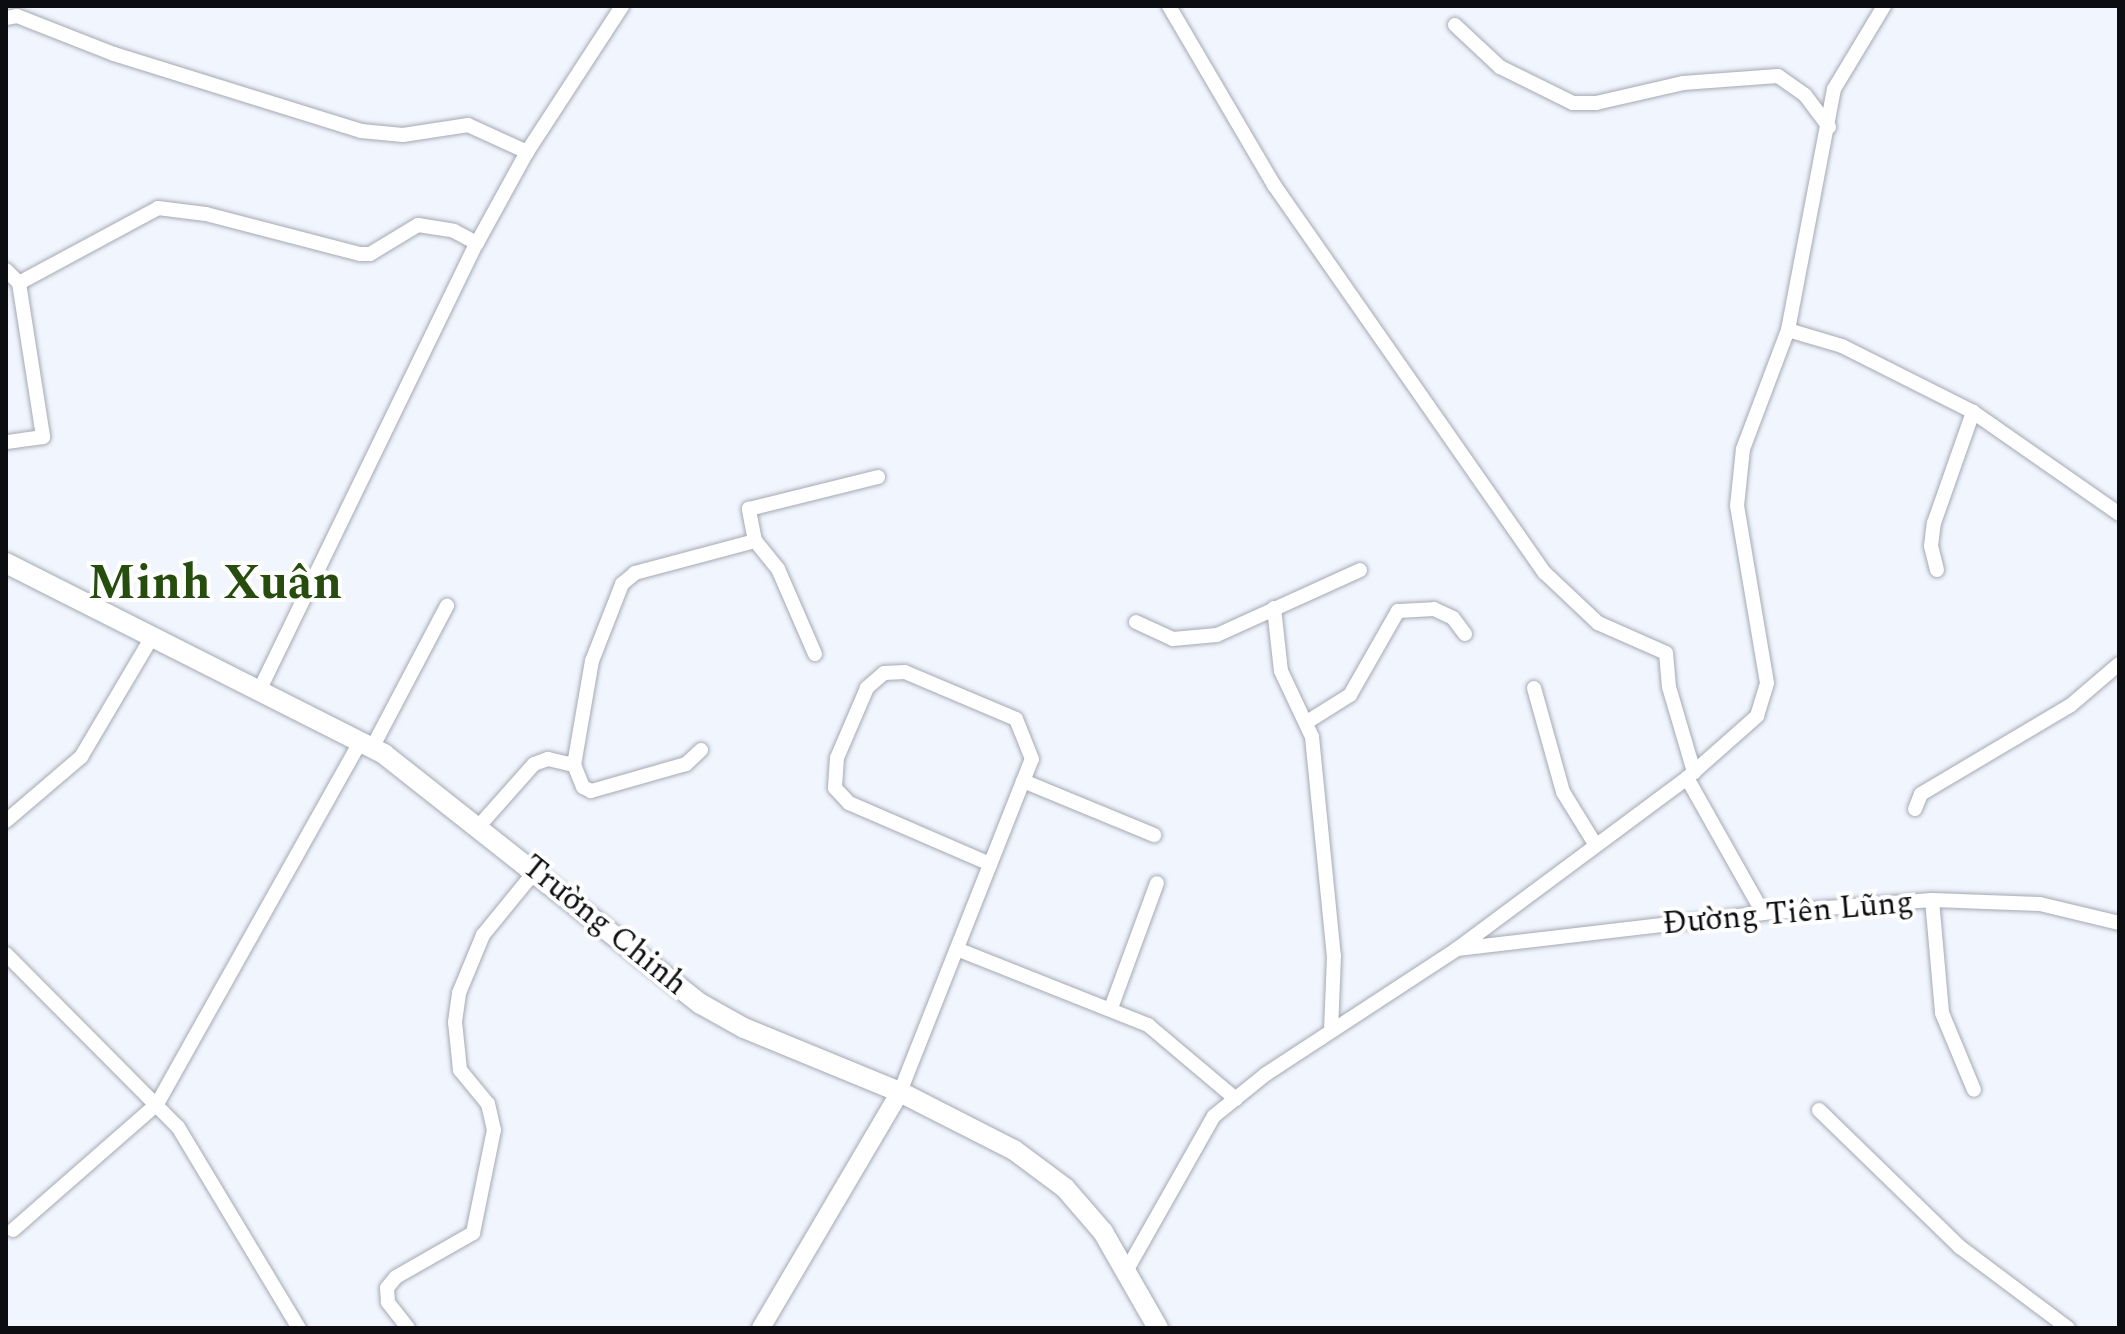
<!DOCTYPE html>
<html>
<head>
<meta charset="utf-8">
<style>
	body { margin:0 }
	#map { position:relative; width:2125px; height:1334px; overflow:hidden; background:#f0f5fe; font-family:Spectral,serif }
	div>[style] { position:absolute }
	.roads { filter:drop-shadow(0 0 2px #a5a9b2) drop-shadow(0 0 2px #a5a9b2) }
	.minor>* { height:14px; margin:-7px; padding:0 7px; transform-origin:7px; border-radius:7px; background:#fff }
	.tertiary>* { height:18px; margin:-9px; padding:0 9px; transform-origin:9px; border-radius:9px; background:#fff }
	.secondary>* { height:20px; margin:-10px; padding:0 10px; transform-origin:10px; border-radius:10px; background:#fff }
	span { translate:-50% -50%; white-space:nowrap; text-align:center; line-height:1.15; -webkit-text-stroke:8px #fff; paint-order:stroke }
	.street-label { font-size:32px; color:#0c0d10 }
	.town-label { font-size:48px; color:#274d0e; font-weight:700 }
	.frame { position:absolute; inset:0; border:8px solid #0c0d10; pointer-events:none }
</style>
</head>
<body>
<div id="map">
	<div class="roads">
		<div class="minor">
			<div style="left:1169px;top:6px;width:208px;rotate:59.6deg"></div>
			<div style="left:1274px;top:185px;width:473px;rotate:55.1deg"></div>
			<div style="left:1545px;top:573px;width:73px;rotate:43.3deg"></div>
			<div style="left:1598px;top:623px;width:74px;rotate:23.8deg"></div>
			<div style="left:1666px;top:653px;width:34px;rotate:85deg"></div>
			<div style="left:1669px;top:687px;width:89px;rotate:73.6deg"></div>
			<div style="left:6px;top:18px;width:11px;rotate:-10deg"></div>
			<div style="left:17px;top:16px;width:104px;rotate:21.4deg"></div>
			<div style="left:114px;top:54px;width:259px;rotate:17.3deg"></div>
			<div style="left:361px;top:131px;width:42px;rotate:5.4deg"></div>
			<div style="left:403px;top:135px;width:66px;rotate:-8.7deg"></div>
			<div style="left:468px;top:125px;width:65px;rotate:24.6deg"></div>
			<div style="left:1455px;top:25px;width:62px;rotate:43deg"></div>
			<div style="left:1500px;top:67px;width:81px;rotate:26.3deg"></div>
			<div style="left:1573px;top:103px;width:23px"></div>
			<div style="left:1596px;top:103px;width:89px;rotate:-12.9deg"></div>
			<div style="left:1683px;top:83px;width:95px;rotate:-4.2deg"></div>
			<div style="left:1778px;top:76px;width:33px;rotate:35deg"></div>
			<div style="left:1805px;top:95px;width:40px;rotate:53deg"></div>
			<div style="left:6px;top:270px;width:18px;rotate:45deg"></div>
			<div style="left:19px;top:283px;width:156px;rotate:81.1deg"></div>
			<div style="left:43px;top:437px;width:37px;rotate:172deg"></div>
			<div style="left:19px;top:283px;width:158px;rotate:-28.3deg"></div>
			<div style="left:158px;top:208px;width:48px;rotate:7.1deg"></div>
			<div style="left:206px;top:214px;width:159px;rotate:14.6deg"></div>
			<div style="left:360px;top:254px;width:10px"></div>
			<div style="left:370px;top:254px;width:56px;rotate:-31.1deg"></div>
			<div style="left:418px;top:225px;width:36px;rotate:9deg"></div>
			<div style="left:454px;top:231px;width:26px;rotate:28deg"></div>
			<div style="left:1788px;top:330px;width:56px;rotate:16.5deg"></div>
			<div style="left:1842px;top:346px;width:147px;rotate:26.7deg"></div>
			<div style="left:1973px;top:412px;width:178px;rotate:34.9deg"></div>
			<div style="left:1937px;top:570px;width:25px;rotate:-104deg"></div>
			<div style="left:1931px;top:546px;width:23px;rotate:-83deg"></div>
			<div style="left:1934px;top:523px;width:118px;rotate:-70.6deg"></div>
			<div style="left:1274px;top:608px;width:63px;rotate:83.7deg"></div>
			<div style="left:1281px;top:671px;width:73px;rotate:64.8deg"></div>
			<div style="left:1312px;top:737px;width:220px;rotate:84.3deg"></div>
			<div style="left:1334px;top:956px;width:74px;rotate:92.3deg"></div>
			<div style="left:1136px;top:622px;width:41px;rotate:24.7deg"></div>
			<div style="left:1173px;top:639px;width:44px;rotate:-5.2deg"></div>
			<div style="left:1217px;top:635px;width:157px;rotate:-24.4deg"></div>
			<div style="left:815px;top:654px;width:93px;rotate:-113.5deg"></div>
			<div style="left:778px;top:569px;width:36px;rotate:-129deg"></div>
			<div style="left:755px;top:541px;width:33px;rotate:-101deg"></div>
			<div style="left:749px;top:509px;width:133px;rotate:-13.9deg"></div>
			<div style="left:1534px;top:688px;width:108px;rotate:74.4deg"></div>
			<div style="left:1563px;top:792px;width:61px;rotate:58.4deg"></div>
			<div style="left:259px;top:691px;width:498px;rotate:-64.1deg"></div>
			<div style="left:477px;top:243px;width:104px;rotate:-61.2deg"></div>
			<div style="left:527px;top:152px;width:174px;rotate:-56.9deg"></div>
			<div style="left:1307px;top:722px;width:51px;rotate:-32.1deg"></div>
			<div style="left:1350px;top:695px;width:97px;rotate:-60.3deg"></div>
			<div style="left:1398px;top:611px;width:36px;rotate:-3deg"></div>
			<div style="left:1434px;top:609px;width:21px;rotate:25deg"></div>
			<div style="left:1453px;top:618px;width:20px;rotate:53deg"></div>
			<div style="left:372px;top:748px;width:161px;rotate:-62.2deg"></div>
			<div style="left:701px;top:750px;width:21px;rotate:137deg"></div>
			<div style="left:686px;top:764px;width:99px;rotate:164.1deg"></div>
			<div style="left:591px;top:791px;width:9px;rotate:-153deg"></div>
			<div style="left:583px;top:787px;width:24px;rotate:-112deg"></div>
			<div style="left:574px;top:765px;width:106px;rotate:-80.2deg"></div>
			<div style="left:592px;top:661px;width:83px;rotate:-68.7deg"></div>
			<div style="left:622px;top:584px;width:17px;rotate:-40deg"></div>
			<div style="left:635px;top:573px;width:124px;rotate:-14.9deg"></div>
			<div style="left:1687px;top:778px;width:155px;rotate:60.6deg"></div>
			<div style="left:1023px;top:781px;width:142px;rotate:22.4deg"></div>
			<div style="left:1915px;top:809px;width:16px;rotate:-68deg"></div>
			<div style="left:1921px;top:794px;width:174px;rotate:-30.7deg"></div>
			<div style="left:2071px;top:705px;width:63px;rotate:-40.5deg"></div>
			<div style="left:6px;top:821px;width:99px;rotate:-40.5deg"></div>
			<div style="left:81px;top:757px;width:139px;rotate:-59.4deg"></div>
			<div style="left:479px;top:826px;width:83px;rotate:-48.4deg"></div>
			<div style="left:534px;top:764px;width:15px;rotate:-20deg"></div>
			<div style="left:548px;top:759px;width:27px;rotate:13deg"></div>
			<div style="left:1932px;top:900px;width:113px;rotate:84.9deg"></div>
			<div style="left:1942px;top:1013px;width:83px;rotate:67.4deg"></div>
			<div style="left:957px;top:949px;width:206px;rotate:21.7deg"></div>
			<div style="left:1148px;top:1025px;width:115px;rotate:40.1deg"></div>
			<div style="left:1457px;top:949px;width:307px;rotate:-6.7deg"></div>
			<div style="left:1762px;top:913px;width:170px;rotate:-4.4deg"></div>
			<div style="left:1932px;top:900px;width:108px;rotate:2.1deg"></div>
			<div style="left:2040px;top:904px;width:81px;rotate:13.5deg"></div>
			<div style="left:6px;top:954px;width:244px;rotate:45.2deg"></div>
			<div style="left:178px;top:1127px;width:235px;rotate:59deg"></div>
			<div style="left:1111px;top:1008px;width:133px;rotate:-69.8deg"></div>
			<div style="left:900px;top:1092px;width:358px;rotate:-68.4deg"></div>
			<div style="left:1032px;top:759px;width:43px;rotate:-111.8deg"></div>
			<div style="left:1016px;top:719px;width:121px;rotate:-157.1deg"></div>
			<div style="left:905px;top:672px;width:21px;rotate:177deg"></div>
			<div style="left:884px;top:673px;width:23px;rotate:139deg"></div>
			<div style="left:867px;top:688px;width:76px;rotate:113.2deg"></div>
			<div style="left:837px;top:758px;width:30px;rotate:94deg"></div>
			<div style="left:835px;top:788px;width:21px;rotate:47deg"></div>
			<div style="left:849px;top:803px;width:154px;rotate:23.4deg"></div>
			<div style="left:1819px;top:1110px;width:197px;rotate:44.2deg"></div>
			<div style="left:1960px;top:1247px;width:135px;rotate:36.9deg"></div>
			<div style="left:13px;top:1230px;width:191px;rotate:-41.2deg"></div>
			<div style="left:157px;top:1104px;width:415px;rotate:-60.7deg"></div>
			<div style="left:1125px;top:1273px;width:180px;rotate:-60.5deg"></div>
			<div style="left:1214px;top:1116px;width:67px;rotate:-38.9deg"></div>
			<div style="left:1266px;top:1074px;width:228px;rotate:-33.2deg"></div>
			<div style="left:1457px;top:949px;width:287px;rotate:-36.6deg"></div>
			<div style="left:1687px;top:778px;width:94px;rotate:-41.5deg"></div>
			<div style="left:1757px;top:716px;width:34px;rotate:-73deg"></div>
			<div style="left:1767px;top:683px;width:180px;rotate:-99.6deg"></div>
			<div style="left:1737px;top:506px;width:57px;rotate:-84deg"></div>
			<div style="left:1743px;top:449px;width:127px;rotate:-69.3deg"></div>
			<div style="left:1788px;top:330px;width:245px;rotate:-79.2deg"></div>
			<div style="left:1834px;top:89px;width:97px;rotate:-58.9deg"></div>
			<div style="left:408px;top:1328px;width:33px;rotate:-128deg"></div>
			<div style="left:388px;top:1302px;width:14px;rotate:-94deg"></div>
			<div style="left:387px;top:1288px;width:14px;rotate:-51deg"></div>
			<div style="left:396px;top:1277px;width:89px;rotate:-29.7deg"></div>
			<div style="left:473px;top:1233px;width:105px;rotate:-78.5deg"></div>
			<div style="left:494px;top:1130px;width:27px;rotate:-103deg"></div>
			<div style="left:488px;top:1104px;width:44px;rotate:-129.5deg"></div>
			<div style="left:460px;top:1070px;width:48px;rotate:-95.9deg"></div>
			<div style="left:455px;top:1022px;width:29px;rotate:-82deg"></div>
			<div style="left:459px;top:993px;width:63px;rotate:-67.5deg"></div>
			<div style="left:483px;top:935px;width:84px;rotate:-50.8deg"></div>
		</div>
		<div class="tertiary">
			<div style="left:761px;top:1328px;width:274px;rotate:-59.5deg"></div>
		</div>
		<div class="secondary">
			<div style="left:6px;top:563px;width:424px;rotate:26.8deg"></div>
			<div style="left:384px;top:754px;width:404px;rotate:38.3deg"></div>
			<div style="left:701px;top:1004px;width:49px;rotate:29.2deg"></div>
			<div style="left:744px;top:1028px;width:169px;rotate:22.3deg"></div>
			<div style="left:900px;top:1092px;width:128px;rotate:27deg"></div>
			<div style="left:1014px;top:1150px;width:64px;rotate:36.7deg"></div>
			<div style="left:1065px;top:1188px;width:58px;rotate:49.2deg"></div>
			<div style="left:1103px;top:1232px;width:111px;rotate:60.2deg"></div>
		</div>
	</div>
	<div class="street-label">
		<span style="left:1788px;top:914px;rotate:-5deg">Đường Tiên Lũng</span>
		<span style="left:604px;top:926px;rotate:39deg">Trường Chinh</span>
	</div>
	<div class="town-label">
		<span style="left:215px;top:584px">Minh Xuân</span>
	</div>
	<div class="frame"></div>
</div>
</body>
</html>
